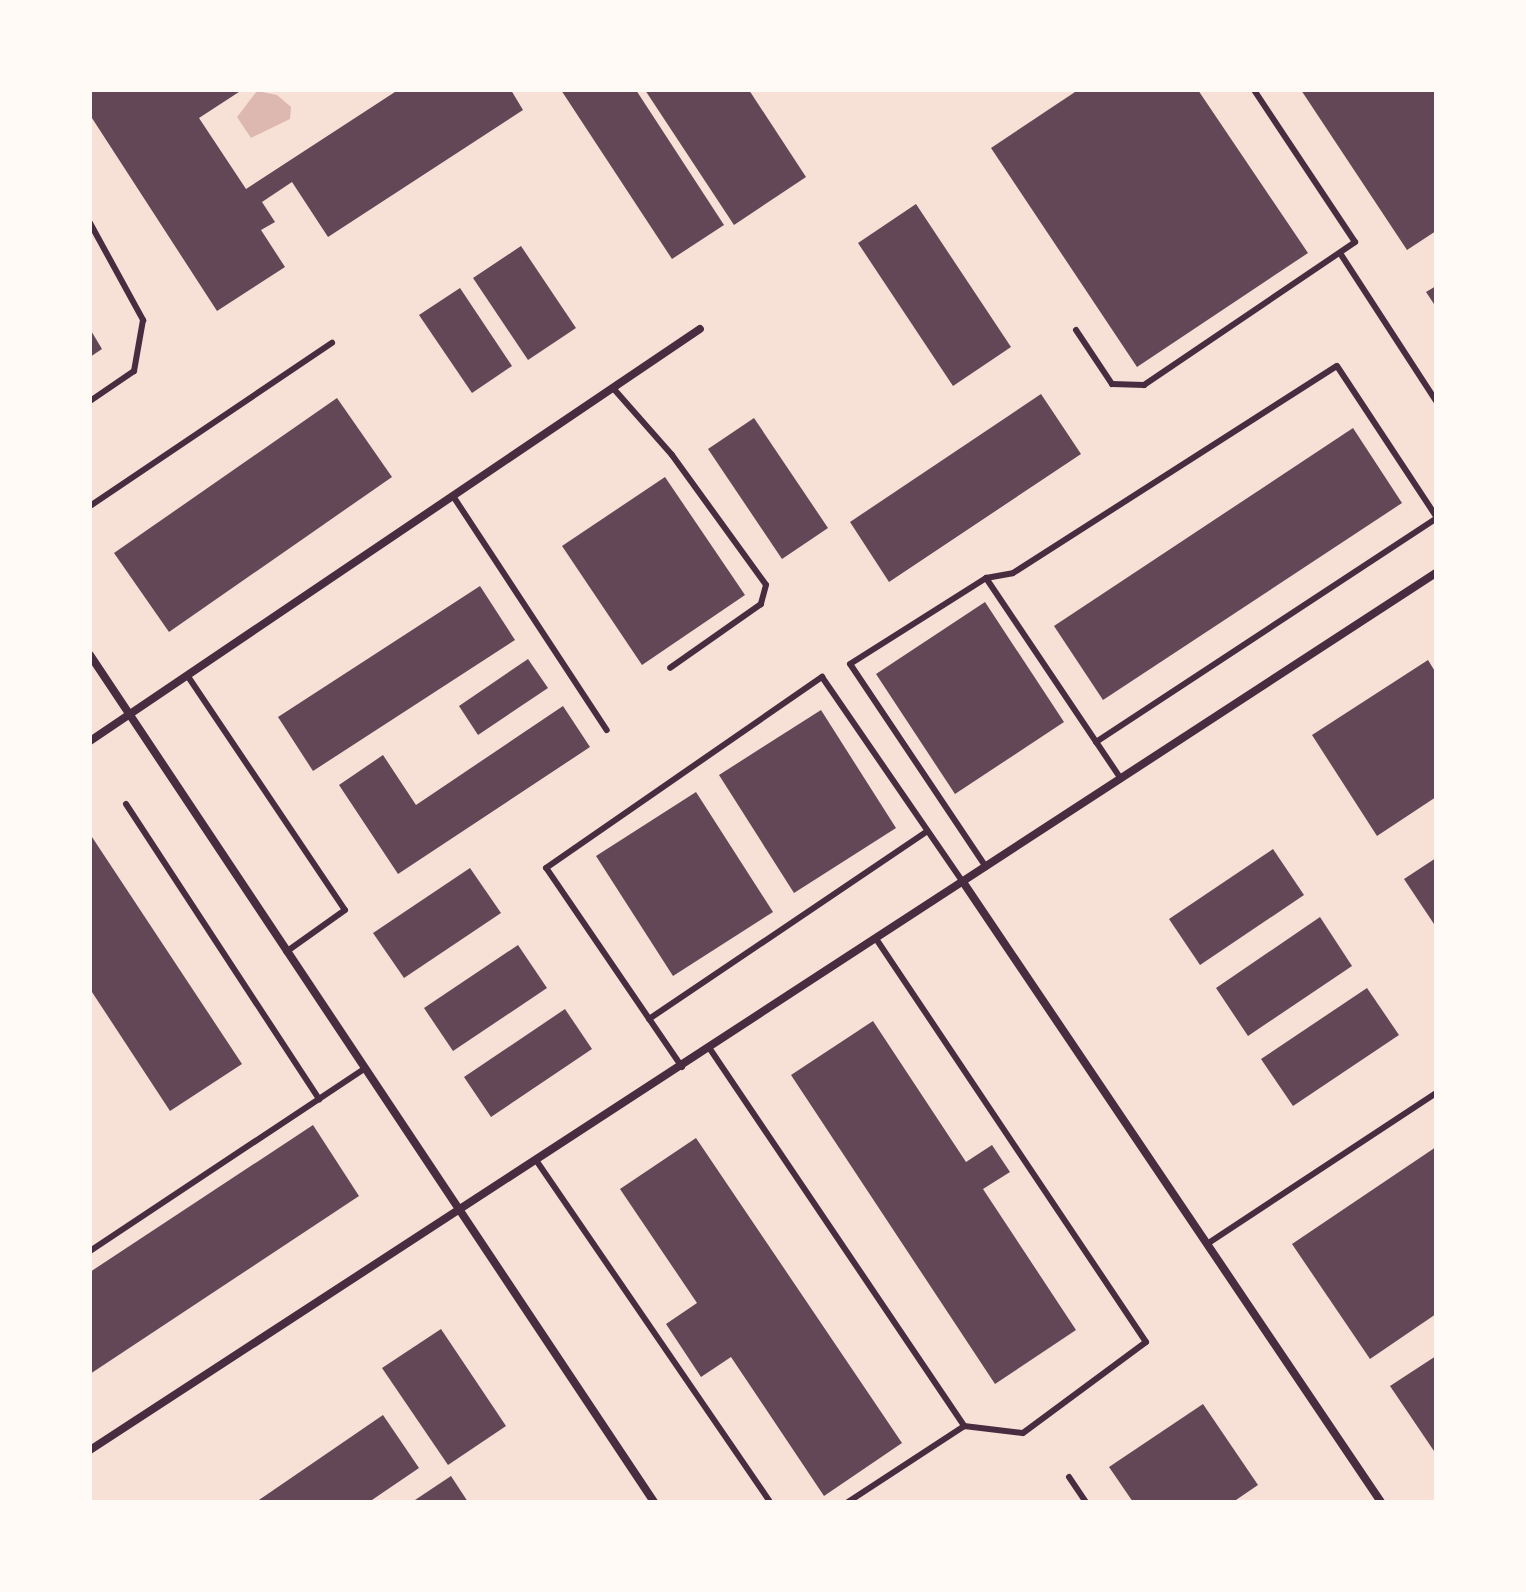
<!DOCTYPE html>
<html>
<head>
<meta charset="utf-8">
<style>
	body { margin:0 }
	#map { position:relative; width:1526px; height:1592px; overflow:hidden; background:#f7e1d7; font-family:Montserrat,sans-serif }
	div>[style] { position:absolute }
	.water>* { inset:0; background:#dcb8b0 }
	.building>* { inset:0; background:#644757 }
	.service>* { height:6px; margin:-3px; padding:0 3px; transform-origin:3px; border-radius:3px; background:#4a2c40 }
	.minor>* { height:8px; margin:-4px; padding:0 4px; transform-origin:4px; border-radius:4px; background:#4a2c40 }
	span { translate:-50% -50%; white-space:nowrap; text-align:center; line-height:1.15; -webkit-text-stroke:7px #fffaf5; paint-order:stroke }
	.frame { position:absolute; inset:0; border:92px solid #fffaf5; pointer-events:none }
</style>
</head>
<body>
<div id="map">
	<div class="water">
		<div style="clip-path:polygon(257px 91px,277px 95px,291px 107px,290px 119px,251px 138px,237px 117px)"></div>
	</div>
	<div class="building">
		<div style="clip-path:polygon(90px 90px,242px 90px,199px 118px,246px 189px,398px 90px,511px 90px,523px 110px,328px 237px,292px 182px,262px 202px,275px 222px,261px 230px,285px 267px,217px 311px,90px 115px)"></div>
		<div style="clip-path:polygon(561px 90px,636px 90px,724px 225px,672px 259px)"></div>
		<div style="clip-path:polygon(645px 90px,749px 90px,806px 177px,734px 225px)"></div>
		<div style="clip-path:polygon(1078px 90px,1198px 90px,1308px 253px,1137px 367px,991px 148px)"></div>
		<div style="clip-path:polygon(1301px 90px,1436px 90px,1436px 231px,1407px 250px)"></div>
		<div style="clip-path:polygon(916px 204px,1011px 347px,953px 386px,858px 243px)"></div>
		<div style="clip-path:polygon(521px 246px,576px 328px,528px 360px,473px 278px)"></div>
		<div style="clip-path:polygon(1436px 286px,1436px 307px,1426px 292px)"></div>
		<div style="clip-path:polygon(460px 288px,512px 366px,472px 393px,419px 315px)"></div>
		<div style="clip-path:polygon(90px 329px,102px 349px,90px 357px)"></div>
		<div style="clip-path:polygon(1041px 394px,1081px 454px,889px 582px,850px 522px)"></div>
		<div style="clip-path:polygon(337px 398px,392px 477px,169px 632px,114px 553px)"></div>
		<div style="clip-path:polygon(754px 418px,828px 528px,782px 559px,708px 449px)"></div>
		<div style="clip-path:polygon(1353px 428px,1402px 503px,1103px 700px,1054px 626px)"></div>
		<div style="clip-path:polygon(665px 477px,745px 595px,642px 665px,562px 546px)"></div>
		<div style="clip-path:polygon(480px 586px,515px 640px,313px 771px,278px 717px)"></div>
		<div style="clip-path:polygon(985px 602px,1064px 722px,955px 794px,876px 674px)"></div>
		<div style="clip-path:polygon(528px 659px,548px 688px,478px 735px,459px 706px)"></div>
		<div style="clip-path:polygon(1428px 660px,1436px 673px,1436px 797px,1377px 836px,1312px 735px)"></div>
		<div style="clip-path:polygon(563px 706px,590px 747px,398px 874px,339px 785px,383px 755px,416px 805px)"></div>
		<div style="clip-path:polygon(821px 710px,896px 828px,794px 893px,719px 775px)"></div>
		<div style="clip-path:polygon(696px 792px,773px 912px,673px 976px,596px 856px)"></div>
		<div style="clip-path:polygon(90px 834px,242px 1064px,170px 1111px,90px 989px)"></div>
		<div style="clip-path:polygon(1273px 849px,1304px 895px,1200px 965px,1169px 919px)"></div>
		<div style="clip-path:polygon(1436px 858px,1436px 927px,1404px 879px)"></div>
		<div style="clip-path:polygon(470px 868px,501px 913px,404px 978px,373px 933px)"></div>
		<div style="clip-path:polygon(1320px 917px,1352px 966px,1248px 1036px,1216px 988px)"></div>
		<div style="clip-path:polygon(518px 945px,547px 988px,453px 1051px,424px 1008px)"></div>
		<div style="clip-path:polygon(1367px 988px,1399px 1035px,1293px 1106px,1261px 1059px)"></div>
		<div style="clip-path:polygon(565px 1009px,592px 1049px,491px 1117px,464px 1077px)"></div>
		<div style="clip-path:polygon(873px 1021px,966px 1162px,992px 1145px,1010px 1172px,983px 1189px,1076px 1330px,995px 1384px,791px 1075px)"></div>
		<div style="clip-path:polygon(313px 1125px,359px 1196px,90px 1374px,90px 1272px)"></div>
		<div style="clip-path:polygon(696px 1138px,902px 1443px,824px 1496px,731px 1357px,701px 1377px,666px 1324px,697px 1303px,620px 1189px)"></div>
		<div style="clip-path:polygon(1436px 1147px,1436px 1314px,1370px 1359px,1292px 1244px)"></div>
		<div style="clip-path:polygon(441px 1329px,506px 1426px,448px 1465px,382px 1368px)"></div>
		<div style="clip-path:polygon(1436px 1356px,1436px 1454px,1390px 1386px)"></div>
		<div style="clip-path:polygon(1203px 1404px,1258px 1485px,1233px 1502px,1133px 1502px,1109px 1467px)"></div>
		<div style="clip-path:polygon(383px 1415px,419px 1468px,369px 1502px,256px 1502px)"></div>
		<div style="clip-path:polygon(451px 1476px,468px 1502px,412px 1502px)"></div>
	</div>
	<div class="service">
		<div style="left:90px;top:223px;width:111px;rotate:61.3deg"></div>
		<div style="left:143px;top:320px;width:52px;rotate:100deg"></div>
		<div style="left:134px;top:371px;width:53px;rotate:145.7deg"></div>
		<div style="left:1340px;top:253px;width:176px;rotate:57deg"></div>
		<div style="left:1076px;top:330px;width:65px;rotate:56.3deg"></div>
		<div style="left:1112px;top:384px;width:32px;rotate:2deg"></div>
		<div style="left:1144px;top:385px;width:255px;rotate:-34.1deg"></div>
		<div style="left:1355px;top:242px;width:182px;rotate:-123.6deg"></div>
		<div style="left:613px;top:388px;width:89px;rotate:48.6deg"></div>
		<div style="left:672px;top:455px;width:160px;rotate:54.1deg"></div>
		<div style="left:766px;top:585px;width:20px;rotate:105deg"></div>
		<div style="left:761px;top:604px;width:111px;rotate:144.9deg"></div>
		<div style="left:453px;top:496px;width:280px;rotate:56.7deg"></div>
		<div style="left:90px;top:506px;width:292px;rotate:-34deg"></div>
		<div style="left:986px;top:578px;width:242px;rotate:56.1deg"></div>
		<div style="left:187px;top:675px;width:283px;rotate:56.1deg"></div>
		<div style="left:345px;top:910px;width:72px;rotate:144.6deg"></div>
		<div style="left:1096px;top:742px;width:407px;rotate:-33.3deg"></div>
		<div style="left:126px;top:804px;width:353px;rotate:56.8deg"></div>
		<div style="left:986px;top:867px;width:244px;rotate:-123.8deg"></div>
		<div style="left:850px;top:664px;width:161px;rotate:-32.3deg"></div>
		<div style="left:986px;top:578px;width:27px;rotate:-10deg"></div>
		<div style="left:1013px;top:573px;width:384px;rotate:-32.6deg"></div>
		<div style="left:1337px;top:366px;width:180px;rotate:56.6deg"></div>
		<div style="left:649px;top:1019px;width:336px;rotate:-34deg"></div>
		<div style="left:710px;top:1049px;width:455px;rotate:56deg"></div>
		<div style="left:682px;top:1067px;width:241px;rotate:-124.3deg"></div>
		<div style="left:546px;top:868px;width:336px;rotate:-34.7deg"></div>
		<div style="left:822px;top:677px;width:249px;rotate:55.5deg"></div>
		<div style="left:538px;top:1163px;width:411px;rotate:55.6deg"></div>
		<div style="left:1207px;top:1244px;width:274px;rotate:-33.4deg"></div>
		<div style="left:90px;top:1251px;width:329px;rotate:-33.6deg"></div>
		<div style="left:1069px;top:1477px;width:30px;rotate:56deg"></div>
		<div style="left:848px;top:1502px;width:139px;rotate:-33.2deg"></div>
		<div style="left:964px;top:1426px;width:59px;rotate:6.8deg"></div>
		<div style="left:1023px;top:1433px;width:153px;rotate:-36.5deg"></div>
		<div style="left:1146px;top:1342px;width:485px;rotate:-123.8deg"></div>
	</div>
	<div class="minor">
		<div style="left:90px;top:655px;width:1018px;rotate:56.34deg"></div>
		<div style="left:90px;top:741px;width:736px;rotate:-34.04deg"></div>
		<div style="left:963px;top:882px;width:748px;rotate:56.01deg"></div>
		<div style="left:90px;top:1450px;width:1607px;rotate:-33.09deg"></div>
	</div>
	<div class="frame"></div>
</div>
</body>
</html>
